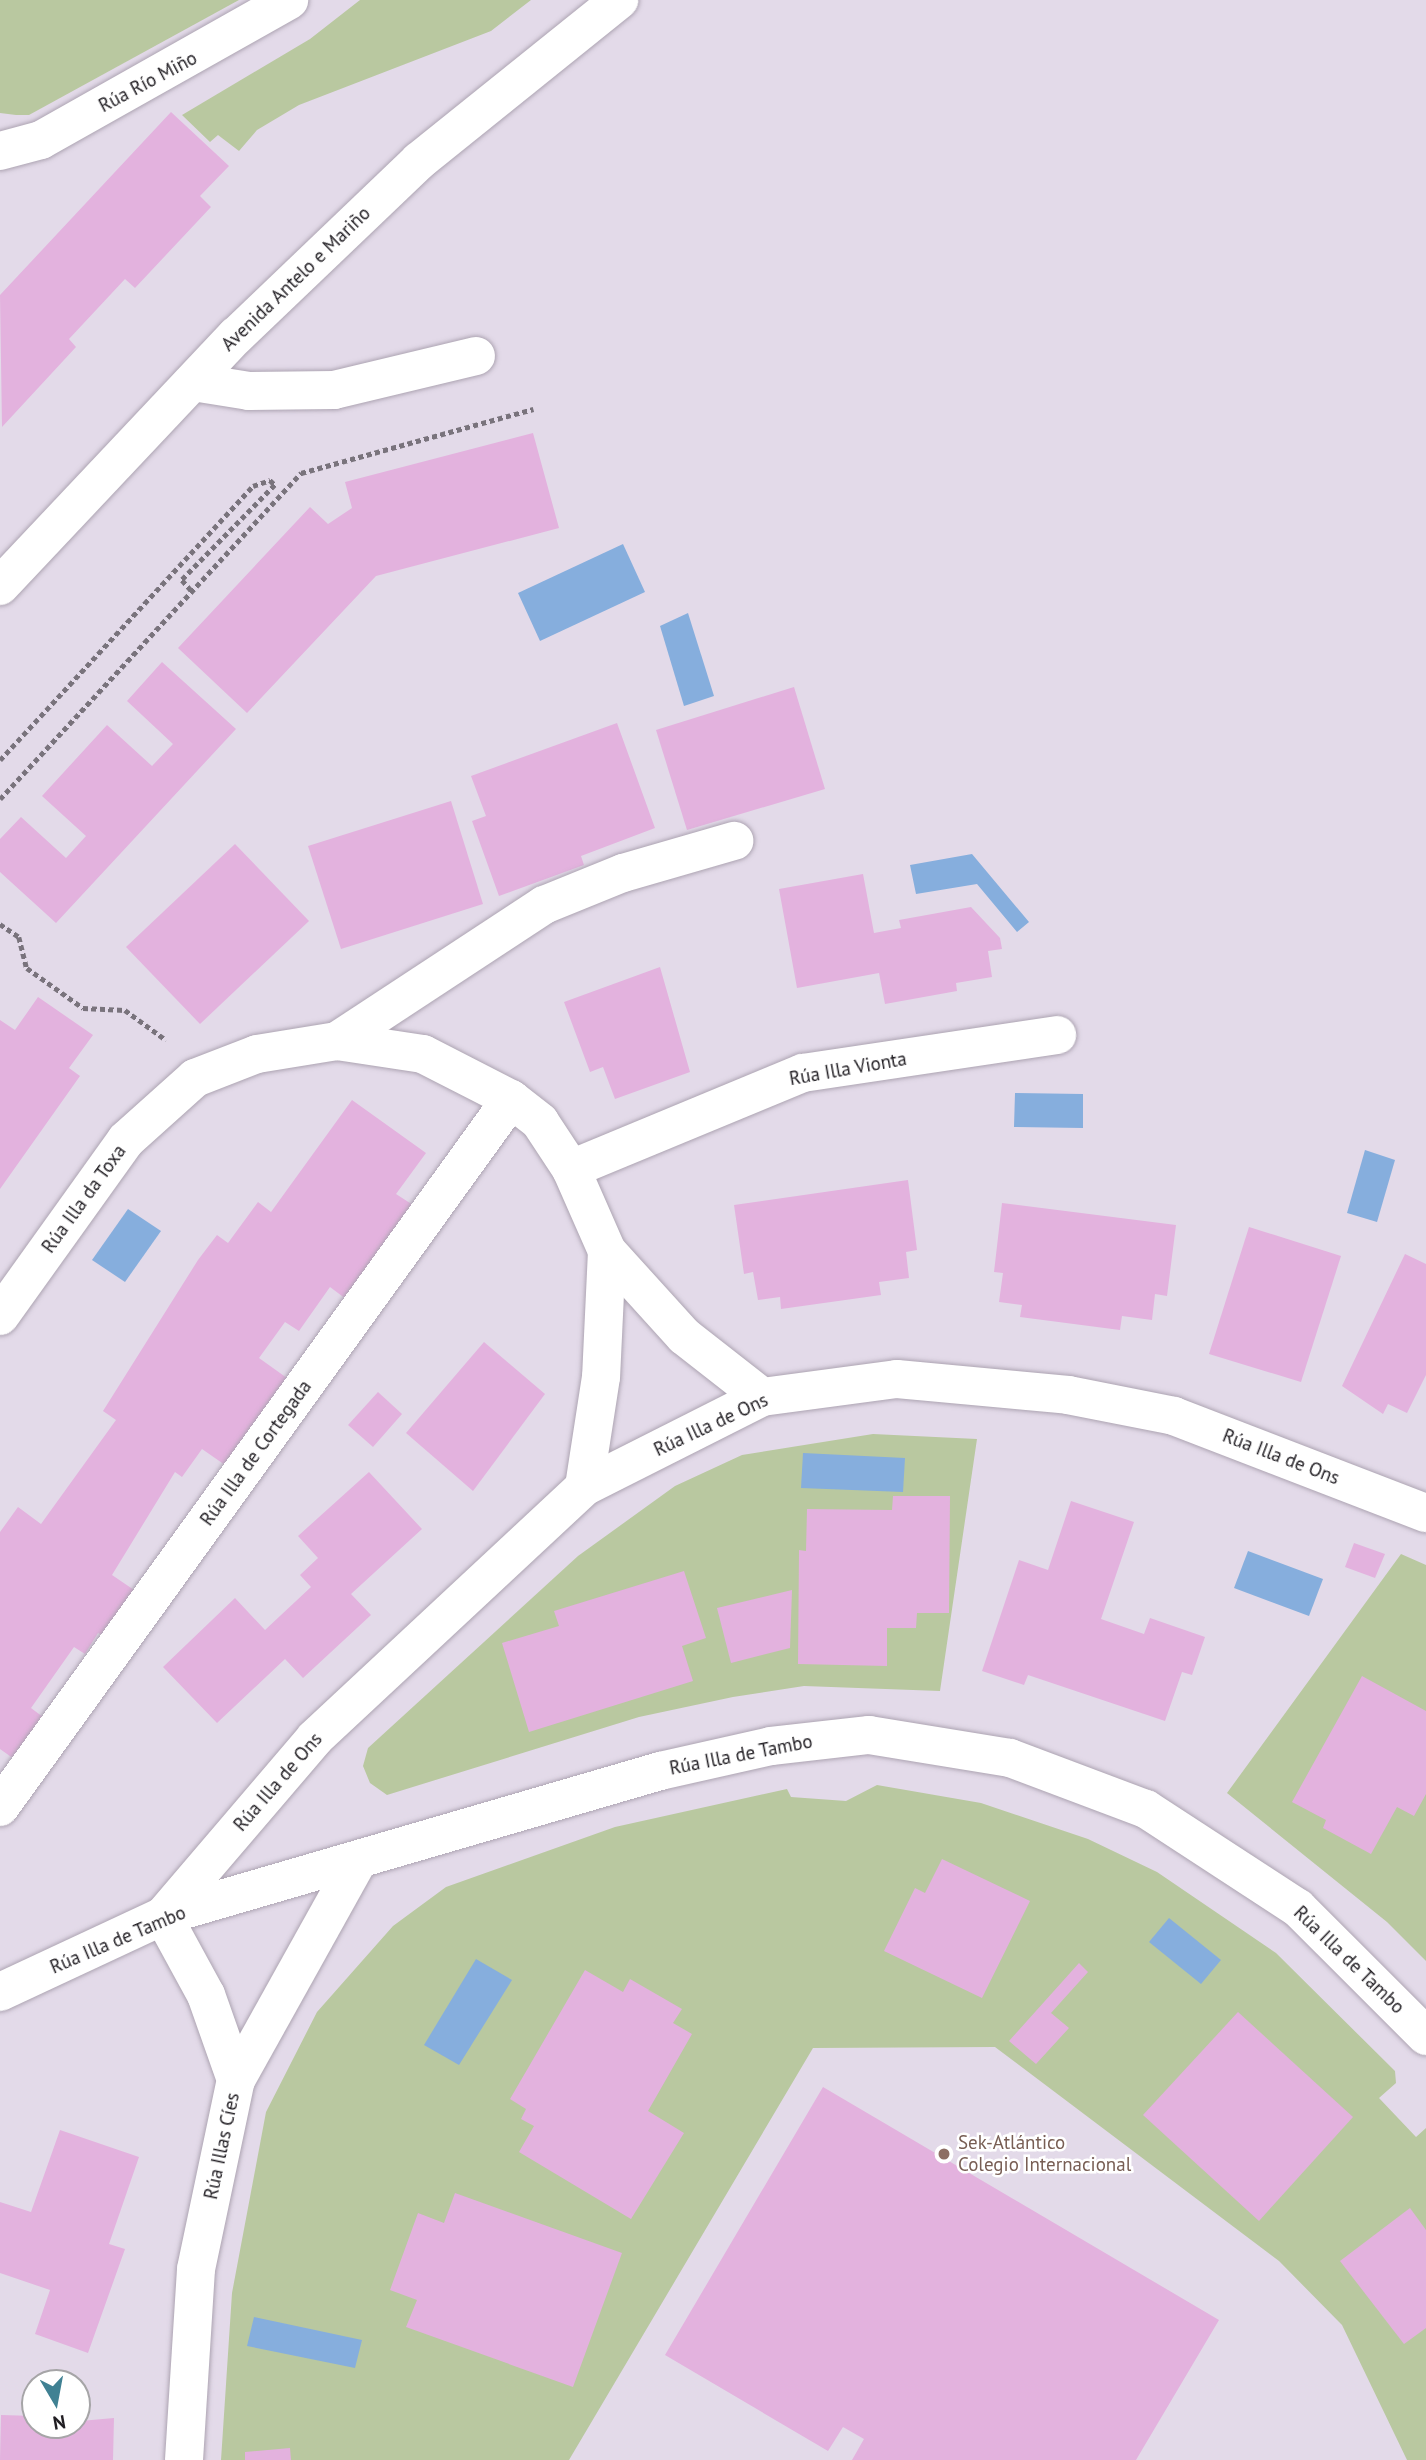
<!DOCTYPE html>
<html>
<head>
<meta charset="utf-8">
<style>
	body { margin:0 }
	#map { position:relative; width:1426px; height:2460px; overflow:hidden; background:#e3dae9; font-family:"PT Sans",sans-serif }
	div>[style] { position:absolute }
	.green>* { inset:0; background:#b9c8a0 }
	.water>* { inset:0; background:#86aedd }
	.building>* { inset:0; background:#e3b2de }
	.path>* { height:4.5px; margin-top:-2.25px; transform-origin:0; background:repeating-linear-gradient(90deg,#79737c 0 5px,transparent 0 8.5px) }
	.roads { filter:drop-shadow(0 0 2px #ada4b2) drop-shadow(0 0 2px #ada4b2) }
	.minor>* { height:38px; margin:-19px; padding:0 19px; transform-origin:19px; border-radius:19px; background:#fff }
	.dots>* { width:19px; height:19px; translate:-50% -50%; box-sizing:border-box; border:4px solid #fff; border-radius:50% }
	span { translate:-50% -50%; white-space:nowrap; text-align:center; line-height:1.15; -webkit-text-stroke:5px #fff; paint-order:stroke }
	.street-label { font-size:19px; color:#211e23 }
	.education-label { font-size:19px; color:#785e54 }
	.left { translate:0 -50%; text-align:left }
	.north { position:absolute; left:21px; top:2369px; width:70px; height:70px; box-sizing:border-box; background:#fff; border:2px solid #a6a5a7; border-radius:50%; rotate:170deg; font-size:19px; font-weight:700; line-height:28px; text-align:center; color:#211e23 }
	.north::after { content:''; display:block; margin:auto; width:24px; height:32px; background:#408193; clip-path:polygon(50% 0,100% 100%,50% 72%,0 100%) }
</style>
</head>
<body>
<div id="map">
	<div class="green">
		<div style="clip-path:polygon(0 0,239px 0,29px 115px,16px 115px,0 113px)"></div>
		<div style="clip-path:polygon(360px 0,531px 0,491px 31px,299px 105px,257px 130px,239px 151px,218px 135px,210px 142px,182px 115px,310px 39px)"></div>
		<div style="clip-path:polygon(873px 1434px,977px 1439px,940px 1691px,804px 1686px,733px 1697px,639px 1717px,387px 1795px,370px 1783px,363px 1766px,368px 1748px,578px 1556px,675px 1486px,742px 1455px)"></div>
		<div style="clip-path:polygon(1401px 1554px,1426px 1565px,1426px 1961px,1387px 1922px,1227px 1793px)"></div>
		<div style="clip-path:polygon(877px 1785px,981px 1803px,1088px 1839px,1157px 1872px,1276px 1953px,1395px 2071px,1396px 2083px,1379px 2098px,1416px 2137px,1426px 2128px,1426px 2460px,1407px 2460px,1342px 2325px,1279px 2261px,995px 2047px,813px 2048px,569px 2460px,221px 2460px,232px 2293px,266px 2112px,317px 2012px,393px 1926px,446px 1887px,615px 1827px,787px 1789px,791px 1797px,846px 1801px)"></div>
	</div>
	<div class="water">
		<div style="clip-path:polygon(623px 544px,645px 592px,540px 641px,518px 593px)"></div>
		<div style="clip-path:polygon(688px 613px,714px 696px,684px 706px,660px 626px)"></div>
		<div style="clip-path:polygon(972px 854px,1029px 922px,1017px 932px,977px 884px,916px 894px,910px 865px)"></div>
		<div style="clip-path:polygon(1015px 1093px,1083px 1094px,1083px 1128px,1014px 1127px)"></div>
		<div style="clip-path:polygon(1365px 1150px,1395px 1160px,1377px 1222px,1347px 1213px)"></div>
		<div style="clip-path:polygon(128px 1209px,161px 1231px,125px 1282px,92px 1260px)"></div>
		<div style="clip-path:polygon(803px 1453px,905px 1458px,903px 1492px,801px 1488px)"></div>
		<div style="clip-path:polygon(1248px 1551px,1323px 1579px,1309px 1616px,1234px 1588px)"></div>
		<div style="clip-path:polygon(1169px 1918px,1221px 1960px,1201px 1984px,1149px 1942px)"></div>
		<div style="clip-path:polygon(476px 1959px,512px 1980px,459px 2065px,424px 2045px)"></div>
		<div style="clip-path:polygon(254px 2317px,362px 2340px,355px 2368px,247px 2346px)"></div>
	</div>
	<div class="building">
		<div style="clip-path:polygon(171px 112px,229px 166px,200px 196px,211px 207px,135px 288px,125px 279px,69px 339px,76px 347px,2px 427px,0 295px)"></div>
		<div style="clip-path:polygon(533px 433px,559px 528px,376px 576px,247px 713px,178px 648px,310px 507px,328px 524px,352px 508px,345px 482px)"></div>
		<div style="clip-path:polygon(162px 662px,236px 729px,56px 923px,0 872px,0 839px,21px 817px,66px 858px,86px 836px,42px 796px,107px 725px,152px 766px,173px 744px,127px 701px)"></div>
		<div style="clip-path:polygon(794px 687px,825px 789px,687px 830px,656px 730px)"></div>
		<div style="clip-path:polygon(617px 723px,655px 828px,581px 856px,584px 865px,499px 896px,472px 821px,486px 816px,471px 776px)"></div>
		<div style="clip-path:polygon(451px 801px,483px 904px,341px 949px,308px 846px)"></div>
		<div style="clip-path:polygon(235px 844px,309px 921px,200px 1024px,126px 947px)"></div>
		<div style="clip-path:polygon(863px 874px,874px 933px,901px 928px,899px 920px,971px 907px,1000px 938px,1002px 949px,988px 951px,992px 977px,956px 983px,957px 991px,885px 1004px,879px 973px,797px 988px,779px 889px)"></div>
		<div style="clip-path:polygon(660px 967px,690px 1072px,615px 1099px,603px 1067px,590px 1072px,564px 1002px)"></div>
		<div style="clip-path:polygon(38px 997px,93px 1035px,69px 1068px,80px 1076px,0 1189px,0 1020px,15px 1030px)"></div>
		<div style="clip-path:polygon(352px 1100px,426px 1153px,396px 1194px,413px 1205px,346px 1299px,330px 1287px,299px 1331px,285px 1322px,259px 1358px,287px 1378px,225px 1465px,202px 1449px,182px 1477px,175px 1472px,112px 1575px,137px 1592px,106px 1637px,98px 1633px,85px 1654px,74px 1647px,31px 1708px,47px 1720px,17px 1761px,0 1749px,0 1532px,18px 1507px,41px 1524px,116px 1420px,103px 1411px,198px 1260px,217px 1235px,228px 1243px,258px 1202px,271px 1212px)"></div>
		<div style="clip-path:polygon(908px 1180px,917px 1250px,906px 1252px,909px 1278px,879px 1282px,881px 1295px,781px 1309px,780px 1297px,758px 1300px,753px 1272px,744px 1274px,734px 1205px)"></div>
		<div style="clip-path:polygon(1002px 1203px,1176px 1225px,1167px 1296px,1155px 1294px,1152px 1320px,1122px 1316px,1120px 1330px,1020px 1317px,1022px 1305px,999px 1302px,1003px 1273px,994px 1272px)"></div>
		<div style="clip-path:polygon(1249px 1227px,1341px 1256px,1301px 1382px,1209px 1354px)"></div>
		<div style="clip-path:polygon(1405px 1254px,1426px 1264px,1426px 1375px,1407px 1413px,1388px 1404px,1383px 1414px,1342px 1386px)"></div>
		<div style="clip-path:polygon(484px 1342px,545px 1394px,473px 1491px,406px 1433px)"></div>
		<div style="clip-path:polygon(378px 1392px,402px 1414px,373px 1447px,348px 1425px)"></div>
		<div style="clip-path:polygon(369px 1472px,422px 1529px,351px 1594px,371px 1615px,303px 1678px,285px 1659px,217px 1723px,163px 1667px,235px 1598px,265px 1630px,311px 1587px,300px 1575px,318px 1558px,298px 1536px)"></div>
		<div style="clip-path:polygon(893px 1496px,950px 1496px,949px 1613px,917px 1613px,916px 1628px,887px 1628px,887px 1666px,798px 1664px,799px 1550px,806px 1551px,807px 1509px,892px 1510px)"></div>
		<div style="clip-path:polygon(1071px 1501px,1134px 1522px,1101px 1619px,1144px 1634px,1150px 1618px,1205px 1637px,1192px 1675px,1182px 1672px,1165px 1721px,1028px 1675px,1024px 1685px,982px 1671px,1019px 1560px,1048px 1570px)"></div>
		<div style="clip-path:polygon(1354px 1543px,1385px 1554px,1375px 1578px,1345px 1567px)"></div>
		<div style="clip-path:polygon(684px 1571px,706px 1638px,682px 1646px,693px 1681px,529px 1732px,502px 1643px,559px 1626px,554px 1611px)"></div>
		<div style="clip-path:polygon(792px 1590px,790px 1648px,731px 1663px,717px 1608px)"></div>
		<div style="clip-path:polygon(1362px 1676px,1426px 1711px,1426px 1794px,1414px 1816px,1397px 1807px,1371px 1854px,1323px 1828px,1326px 1820px,1292px 1802px)"></div>
		<div style="clip-path:polygon(942px 1859px,1030px 1901px,982px 1998px,884px 1951px,915px 1888px,925px 1893px)"></div>
		<div style="clip-path:polygon(1079px 1963px,1088px 1972px,1051px 2013px,1069px 2028px,1036px 2064px,1009px 2041px)"></div>
		<div style="clip-path:polygon(585px 1970px,623px 1992px,630px 1979px,682px 2009px,673px 2023px,692px 2034px,648px 2111px,684px 2133px,631px 2219px,519px 2152px,534px 2126px,521px 2119px,526px 2109px,510px 2099px)"></div>
		<div style="clip-path:polygon(1238px 2012px,1353px 2117px,1259px 2221px,1143px 2115px)"></div>
		<div style="clip-path:polygon(823px 2087px,1219px 2320px,1136px 2460px,852px 2460px,864px 2439px,843px 2427px,828px 2451px,665px 2355px)"></div>
		<div style="clip-path:polygon(60px 2130px,139px 2157px,109px 2244px,125px 2249px,88px 2353px,35px 2334px,50px 2290px,0 2273px,0 2202px,31px 2212px)"></div>
		<div style="clip-path:polygon(455px 2193px,622px 2253px,573px 2387px,406px 2327px,417px 2300px,390px 2290px,418px 2213px,444px 2223px)"></div>
		<div style="clip-path:polygon(1410px 2208px,1426px 2230px,1426px 2328px,1404px 2344px,1340px 2261px)"></div>
		<div style="clip-path:polygon(1px 2415px,35px 2416px,35px 2425px,114px 2418px,113px 2460px,0 2460px)"></div>
		<div style="clip-path:polygon(290px 2448px,291px 2460px,245px 2460px,245px 2452px)"></div>
	</div>
	<div class="path">
		<div style="left:0;top:760px;width:373px;rotate:-47.3deg"></div>
		<div style="left:253px;top:486px;width:18px;rotate:-19deg"></div>
		<div style="left:270px;top:480px;width:7px;rotate:45deg"></div>
		<div style="left:275px;top:485px;width:133px;rotate:134.4deg"></div>
		<div style="left:182px;top:580px;width:15px;rotate:48deg"></div>
		<div style="left:0;top:799px;width:444px;rotate:-47.3deg"></div>
		<div style="left:301px;top:473px;width:241px;rotate:-15.4deg"></div>
		<div style="left:0;top:924px;width:23px;rotate:34deg"></div>
		<div style="left:19px;top:937px;width:32px;rotate:76deg"></div>
		<div style="left:27px;top:968px;width:69px;rotate:35.5deg"></div>
		<div style="left:83px;top:1008px;width:42px;rotate:2.7deg"></div>
		<div style="left:125px;top:1010px;width:51px;rotate:36.2deg"></div>
	</div>
	<div class="roads">
		<div class="minor">
			<div style="left:0;top:151px;width:42px;rotate:-15deg"></div>
			<div style="left:41px;top:140px;width:285px;rotate:-29.4deg"></div>
			<div style="left:193px;top:382px;width:57px;rotate:9.1deg"></div>
			<div style="left:249px;top:391px;width:85px;rotate:-0.7deg"></div>
			<div style="left:334px;top:390px;width:146px;rotate:-13.5deg"></div>
			<div style="left:0;top:586px;width:344px;rotate:-46.7deg"></div>
			<div style="left:236px;top:336px;width:253px;rotate:-43.7deg"></div>
			<div style="left:419px;top:161px;width:257px;rotate:-38.8deg"></div>
			<div style="left:337px;top:1041px;width:248px;rotate:-33.3deg"></div>
			<div style="left:544px;top:905px;width:85px;rotate:-22.1deg"></div>
			<div style="left:623px;top:873px;width:116px;rotate:-16.1deg"></div>
			<div style="left:571px;top:1169px;width:251px;rotate:-22.5deg"></div>
			<div style="left:803px;top:1073px;width:257px;rotate:-8.5deg"></div>
			<div style="left:607px;top:1251px;width:115px;rotate:47.8deg"></div>
			<div style="left:684px;top:1336px;width:99px;rotate:38deg"></div>
			<div style="left:0;top:1316px;width:216px;rotate:-54.4deg"></div>
			<div style="left:126px;top:1140px;width:93px;rotate:-41.9deg"></div>
			<div style="left:195px;top:1078px;width:66px;rotate:-21.2deg"></div>
			<div style="left:257px;top:1054px;width:81px;rotate:-9.2deg"></div>
			<div style="left:337px;top:1041px;width:87px;rotate:8.6deg"></div>
			<div style="left:423px;top:1054px;width:99px;rotate:27.1deg"></div>
			<div style="left:511px;top:1099px;width:37px;rotate:38deg"></div>
			<div style="left:540px;top:1122px;width:56px;rotate:56.6deg"></div>
			<div style="left:571px;top:1169px;width:90px;rotate:66.3deg"></div>
			<div style="left:607px;top:1251px;width:126px;rotate:92.7deg"></div>
			<div style="left:601px;top:1377px;width:111px;rotate:98.8deg"></div>
			<div style="left:0;top:1807px;width:873px;rotate:-54.18deg"></div>
			<div style="left:0;top:1992px;width:180px;rotate:-25deg"></div>
			<div style="left:163px;top:1916px;width:518px;rotate:-16.26deg"></div>
			<div style="left:660px;top:1771px;width:114px;rotate:-12.7deg"></div>
			<div style="left:771px;top:1746px;width:99px;rotate:-6.4deg"></div>
			<div style="left:869px;top:1735px;width:143px;rotate:9.3deg"></div>
			<div style="left:1010px;top:1758px;width:145px;rotate:20.6deg"></div>
			<div style="left:1146px;top:1809px;width:181px;rotate:33.1deg"></div>
			<div style="left:1298px;top:1908px;width:181px;rotate:45deg"></div>
			<div style="left:236px;top:2080px;width:90px;rotate:-109.4deg"></div>
			<div style="left:206px;top:1995px;width:90px;rotate:-118.6deg"></div>
			<div style="left:163px;top:1916px;width:234px;rotate:-49.5deg"></div>
			<div style="left:315px;top:1738px;width:368px;rotate:-43deg"></div>
			<div style="left:584px;top:1487px;width:199px;rotate:-26.8deg"></div>
			<div style="left:762px;top:1397px;width:136px;rotate:-7.6deg"></div>
			<div style="left:897px;top:1379px;width:172px;rotate:5.3deg"></div>
			<div style="left:1068px;top:1395px;width:108px;rotate:11.2deg"></div>
			<div style="left:1174px;top:1416px;width:270px;rotate:21.1deg"></div>
			<div style="left:184px;top:2460px;width:191px;rotate:-86.4deg"></div>
			<div style="left:196px;top:2269px;width:193px;rotate:-78.1deg"></div>
			<div style="left:236px;top:2080px;width:251px;rotate:-60.9deg"></div>
		</div>
	</div>
	<div class="dots">
		<div style="left:944px;top:2154px;background:#8d6e63"></div>
	</div>
	<div class="street-label">
		<span style="left:148px;top:82px;rotate:-28deg">Rúa Río Miño</span>
		<span style="left:296px;top:279px;rotate:-44deg">Avenida Antelo e Mariño</span>
		<span style="left:848px;top:1069px;rotate:-10deg">Rúa Illa Vionta</span>
		<span style="left:84px;top:1199px;rotate:-54deg">Rúa Illa da Toxa</span>
		<span style="left:711px;top:1425px;rotate:-25deg">Rúa Illa de Ons</span>
		<span style="left:256px;top:1453px;rotate:-54deg">Rúa Illa de Cortegada</span>
		<span style="left:1281px;top:1457px;rotate:21deg">Rúa Illa de Ons</span>
		<span style="left:741px;top:1755px;rotate:-11deg">Rúa Illa de Tambo</span>
		<span style="left:278px;top:1782px;rotate:-49deg">Rúa Illa de Ons</span>
		<span style="left:118px;top:1940px;rotate:-23deg">Rúa Illa de Tambo</span>
		<span style="left:1349px;top:1960px;rotate:44deg">Rúa Illa de Tambo</span>
		<span style="left:222px;top:2146px;rotate:-78deg">Rúa Illas Cíes</span>
	</div>
	<div class="education-label">
		<span class="left" style="left:958px;top:2154px">Sek-Atlántico<br>Colegio Internacional</span>
	</div>
	<div class="north">N</div>
</div>
</body>
</html>
